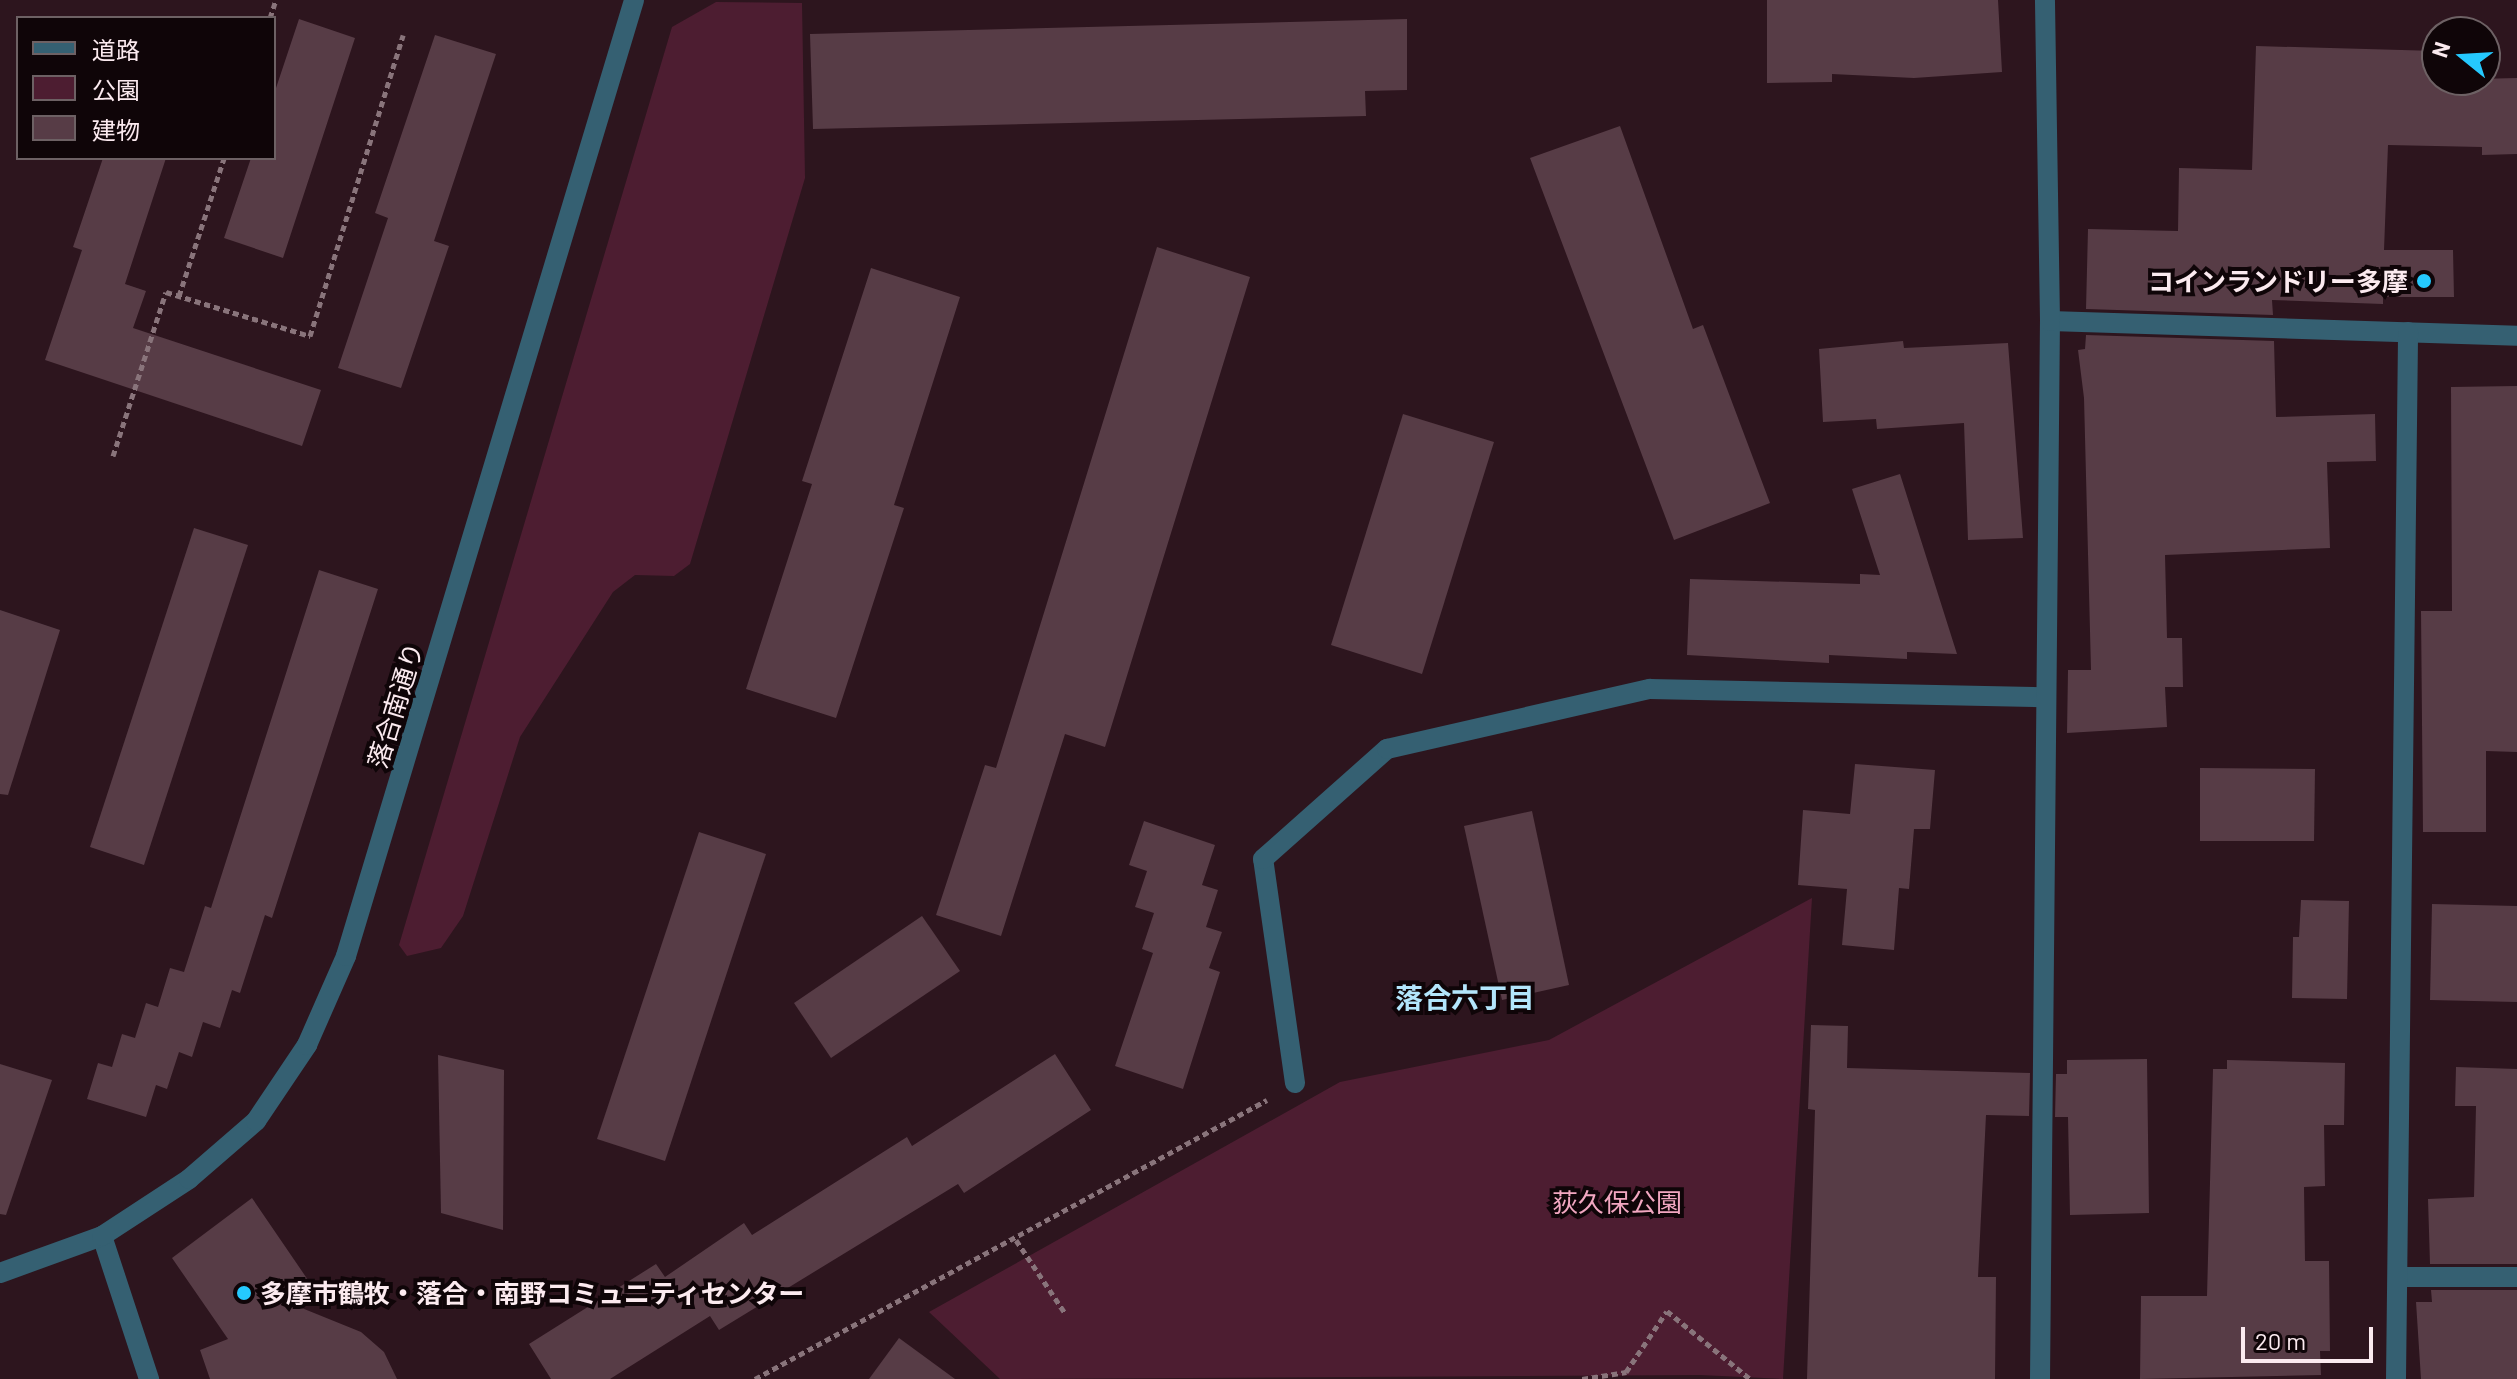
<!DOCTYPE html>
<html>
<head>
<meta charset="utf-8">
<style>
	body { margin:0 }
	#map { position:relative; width:2517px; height:1379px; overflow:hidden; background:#2d151e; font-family:Barlow,"Noto Sans JP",sans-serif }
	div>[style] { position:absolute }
	.green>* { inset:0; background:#4d1d31 }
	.building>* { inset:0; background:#573c46 }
	.path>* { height:5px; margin-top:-2.5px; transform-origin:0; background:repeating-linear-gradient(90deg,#89747b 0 6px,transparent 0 10px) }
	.minor>* { height:20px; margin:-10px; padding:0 10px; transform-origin:10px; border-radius:10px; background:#356072 }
	.dots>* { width:22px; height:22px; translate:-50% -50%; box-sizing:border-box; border:4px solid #0f0508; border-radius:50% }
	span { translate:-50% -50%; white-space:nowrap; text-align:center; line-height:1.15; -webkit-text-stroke:8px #0f0508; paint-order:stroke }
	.poi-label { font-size:26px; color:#fbeaef; font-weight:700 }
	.right { translate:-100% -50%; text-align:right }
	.left { translate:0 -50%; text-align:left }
	.street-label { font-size:26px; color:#fbeaef }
	.park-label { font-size:26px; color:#f2a7c1 }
	.neighbourhood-label { font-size:28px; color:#b3e6fc; font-weight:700 }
	.legend { position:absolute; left:16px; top:16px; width:260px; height:144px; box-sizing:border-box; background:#0f0508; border:2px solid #6d6164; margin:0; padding:10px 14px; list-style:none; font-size:24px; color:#fbeaef }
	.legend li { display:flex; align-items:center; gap:16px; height:40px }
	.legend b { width:40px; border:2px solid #6d6164 }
	.north { position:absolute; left:2421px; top:16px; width:80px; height:80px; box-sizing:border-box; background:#0f0508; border:2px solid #6d6164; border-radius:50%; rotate:288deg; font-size:22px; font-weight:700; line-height:32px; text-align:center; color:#fbeaef }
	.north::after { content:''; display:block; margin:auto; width:28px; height:36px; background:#25c9fe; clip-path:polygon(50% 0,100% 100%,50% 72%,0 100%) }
	.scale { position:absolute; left:2241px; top:1327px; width:132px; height:36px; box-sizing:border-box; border:4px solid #fbeaef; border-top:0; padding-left:10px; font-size:24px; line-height:28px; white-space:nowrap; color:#fbeaef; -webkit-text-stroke:6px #0f0508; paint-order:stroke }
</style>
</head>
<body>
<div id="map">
	<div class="green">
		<div style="clip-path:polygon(716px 2px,802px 3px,805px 178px,690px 564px,674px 576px,635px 575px,613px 592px,520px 737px,463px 916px,441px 948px,407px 956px,399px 945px,672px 27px)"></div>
		<div style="clip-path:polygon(1812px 898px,1783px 1379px,1700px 1375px,1000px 1379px,929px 1312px,1340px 1082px,1549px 1040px)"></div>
	</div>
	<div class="building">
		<div style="clip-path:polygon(1767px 0,1998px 0,2002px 72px,1914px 78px,1832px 74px,1832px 82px,1767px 83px)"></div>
		<div style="clip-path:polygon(299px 19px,355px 38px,283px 258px,224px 238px,251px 158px,274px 158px,274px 94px)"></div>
		<div style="clip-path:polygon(1407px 19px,1407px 90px,1365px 91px,1366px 116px,813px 129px,810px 34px)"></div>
		<div style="clip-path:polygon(435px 35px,496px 54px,434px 241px,449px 246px,401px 388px,338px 368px,388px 218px,375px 213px)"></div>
		<div style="clip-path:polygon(2256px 46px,2437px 51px,2437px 80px,2517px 78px,2517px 154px,2482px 155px,2482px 147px,2388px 145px,2384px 250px,2453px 250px,2454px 297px,2383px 297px,2383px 304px,2272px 300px,2273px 315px,2086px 309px,2088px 229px,2178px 231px,2179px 168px,2252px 170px)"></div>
		<div style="clip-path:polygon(1620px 126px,1693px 329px,1703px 325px,1770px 503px,1674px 540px,1530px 158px)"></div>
		<div style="clip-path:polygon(103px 158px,166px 158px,125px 284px,146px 291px,133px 328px,321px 390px,302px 446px,45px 360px,82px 250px,73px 247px)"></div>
		<div style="clip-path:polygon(1157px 247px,1250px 277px,1105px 747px,1065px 734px,1001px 936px,936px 915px,985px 765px,996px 768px)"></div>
		<div style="clip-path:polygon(871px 268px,960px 297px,894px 505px,904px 508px,836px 718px,746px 689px,812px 484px,802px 481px)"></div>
		<div style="clip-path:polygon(2086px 335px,2274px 341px,2276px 417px,2375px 414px,2376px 461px,2327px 462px,2330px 548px,2165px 555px,2167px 638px,2182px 638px,2183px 687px,2165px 687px,2167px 727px,2067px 733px,2068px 670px,2091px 670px,2084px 398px,2078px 350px,2085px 349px)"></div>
		<div style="clip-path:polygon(1903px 341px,1904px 348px,2008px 343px,2023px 538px,1968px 540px,1964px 423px,1877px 429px,1876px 419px,1823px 422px,1819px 349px)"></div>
		<div style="clip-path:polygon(2517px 386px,2517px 752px,2486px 751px,2486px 832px,2423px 832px,2421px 611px,2452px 611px,2451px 387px)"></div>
		<div style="clip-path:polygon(1403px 414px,1494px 442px,1422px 674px,1331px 645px)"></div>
		<div style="clip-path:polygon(1900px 474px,1957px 654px,1907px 652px,1907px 659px,1829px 655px,1829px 663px,1687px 655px,1690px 579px,1860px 584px,1860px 574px,1880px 575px,1852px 489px)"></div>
		<div style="clip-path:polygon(194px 528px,248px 545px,144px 865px,90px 847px)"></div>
		<div style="clip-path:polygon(319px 570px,378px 589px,272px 918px,265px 915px,240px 993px,232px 990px,220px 1028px,203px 1022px,192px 1057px,179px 1052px,167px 1089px,156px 1085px,146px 1117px,87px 1099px,98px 1063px,112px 1067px,122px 1034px,135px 1038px,146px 1003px,158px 1007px,170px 968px,184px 972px,205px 906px,211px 908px)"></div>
		<div style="clip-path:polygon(0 610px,60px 630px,8px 795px,0 794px)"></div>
		<div style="clip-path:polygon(1855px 764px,1935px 770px,1930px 829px,1914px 829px,1909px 889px,1899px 888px,1894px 950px,1842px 945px,1847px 889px,1798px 885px,1803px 810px,1850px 814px)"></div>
		<div style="clip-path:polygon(2200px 768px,2315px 769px,2314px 841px,2200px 841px)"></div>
		<div style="clip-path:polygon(1532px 811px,1569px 985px,1502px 1000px,1464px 826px)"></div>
		<div style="clip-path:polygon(1144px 821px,1215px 845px,1202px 885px,1218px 890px,1206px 927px,1222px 932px,1209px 968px,1220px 972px,1183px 1089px,1115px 1066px,1153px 953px,1142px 949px,1154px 913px,1135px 907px,1147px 871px,1129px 865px)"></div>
		<div style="clip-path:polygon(699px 832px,766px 854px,665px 1161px,597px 1139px)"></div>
		<div style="clip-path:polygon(2301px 900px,2349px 901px,2347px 999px,2292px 998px,2293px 937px,2299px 937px)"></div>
		<div style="clip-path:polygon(2432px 904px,2517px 906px,2517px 1002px,2430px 1000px)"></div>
		<div style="clip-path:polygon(922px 916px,960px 971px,831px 1058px,794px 1003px)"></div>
		<div style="clip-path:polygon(1811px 1025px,1848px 1026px,1847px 1068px,2030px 1073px,2029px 1116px,1986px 1115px,1978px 1277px,1996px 1277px,1995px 1379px,1807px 1379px,1815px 1110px,1808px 1109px)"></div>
		<div style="clip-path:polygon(1055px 1054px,1091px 1110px,964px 1193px,958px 1184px,719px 1330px,710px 1316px,610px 1379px,551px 1379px,529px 1344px,656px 1264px,665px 1277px,744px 1223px,752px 1235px,907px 1137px,912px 1146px)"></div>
		<div style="clip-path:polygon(438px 1055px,504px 1070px,503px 1230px,441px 1213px)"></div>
		<div style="clip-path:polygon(2147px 1059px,2149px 1213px,2070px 1215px,2068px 1117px,2055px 1117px,2056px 1074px,2067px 1074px,2067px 1060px)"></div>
		<div style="clip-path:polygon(2227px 1060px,2345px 1063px,2344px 1125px,2324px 1125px,2325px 1186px,2304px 1187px,2305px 1261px,2329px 1261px,2330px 1351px,2320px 1351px,2321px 1375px,2140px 1379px,2141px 1296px,2207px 1296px,2213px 1069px,2227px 1069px)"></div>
		<div style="clip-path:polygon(0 1064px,52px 1080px,6px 1215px,0 1214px)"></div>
		<div style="clip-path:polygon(2456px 1067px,2517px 1069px,2517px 1264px,2430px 1264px,2428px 1199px,2474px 1197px,2476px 1106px,2455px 1106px)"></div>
		<div style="clip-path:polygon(252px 1198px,308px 1280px,282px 1300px,361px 1332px,384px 1352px,397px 1379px,210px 1379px,200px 1350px,228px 1339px,172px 1258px)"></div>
		<div style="clip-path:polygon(2431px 1290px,2517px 1290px,2517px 1379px,2421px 1379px,2416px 1302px,2432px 1302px)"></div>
		<div style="clip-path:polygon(899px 1338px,955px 1379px,869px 1379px)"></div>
	</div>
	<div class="path">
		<div style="left:270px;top:18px;width:19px;rotate:-72deg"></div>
		<div style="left:179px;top:296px;width:145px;rotate:-71.9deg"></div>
		<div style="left:113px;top:456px;width:172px;rotate:-72.1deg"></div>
		<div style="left:166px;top:292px;width:151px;rotate:17deg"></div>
		<div style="left:310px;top:336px;width:315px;rotate:-72.8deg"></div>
		<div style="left:1016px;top:1240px;width:88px;rotate:56.1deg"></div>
		<div style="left:755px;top:1379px;width:583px;rotate:-28.59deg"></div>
		<div style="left:1582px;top:1379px;width:45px;rotate:-9deg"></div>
		<div style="left:1626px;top:1372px;width:73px;rotate:-56.1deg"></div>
		<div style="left:1667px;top:1311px;width:107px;rotate:39.3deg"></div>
	</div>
	<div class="minor">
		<div style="left:2050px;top:321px;width:467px;rotate:1.8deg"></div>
		<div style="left:1295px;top:1083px;width:226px;rotate:-98.1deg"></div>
		<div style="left:1263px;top:859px;width:166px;rotate:-41.6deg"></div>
		<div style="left:1387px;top:749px;width:270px;rotate:-12.9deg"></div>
		<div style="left:1650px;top:689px;width:394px;rotate:1.2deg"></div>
		<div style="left:102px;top:1236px;width:151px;rotate:71.8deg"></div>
		<div style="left:0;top:1273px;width:109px;rotate:-19.9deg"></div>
		<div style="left:102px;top:1236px;width:104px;rotate:-33.2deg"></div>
		<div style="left:189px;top:1179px;width:89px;rotate:-40.9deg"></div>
		<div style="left:256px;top:1121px;width:92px;rotate:-56.1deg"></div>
		<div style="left:307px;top:1045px;width:97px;rotate:-66.3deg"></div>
		<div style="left:346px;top:956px;width:998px;rotate:-73.23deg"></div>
		<div style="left:2398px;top:1277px;width:119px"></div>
		<div style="left:2040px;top:1379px;width:1058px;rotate:-89.46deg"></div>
		<div style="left:2050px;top:321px;width:321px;rotate:-90.9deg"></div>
		<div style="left:2396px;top:1379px;width:1047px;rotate:-89.34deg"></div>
	</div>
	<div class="dots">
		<div style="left:2424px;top:281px;background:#25c9fe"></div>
		<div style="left:244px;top:1293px;background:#25c9fe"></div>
	</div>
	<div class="poi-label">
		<span class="right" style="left:2408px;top:281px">コインランドリー多摩</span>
		<span class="left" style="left:260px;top:1293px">多摩市鶴牧・落合・南野コミュニティセンター</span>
	</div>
	<div class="street-label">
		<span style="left:395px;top:705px;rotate:-73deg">落合南通り</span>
	</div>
	<div class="park-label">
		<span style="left:1617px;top:1202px">荻久保公園</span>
	</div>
	<div class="neighbourhood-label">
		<span style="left:1465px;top:997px">落合六丁目</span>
	</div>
	<ul class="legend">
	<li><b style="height:10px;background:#356072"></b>道路</li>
	<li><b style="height:22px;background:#4d1d31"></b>公園</li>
	<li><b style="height:22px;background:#573c46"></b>建物</li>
	</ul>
	<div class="north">N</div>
	<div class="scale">20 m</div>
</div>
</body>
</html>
